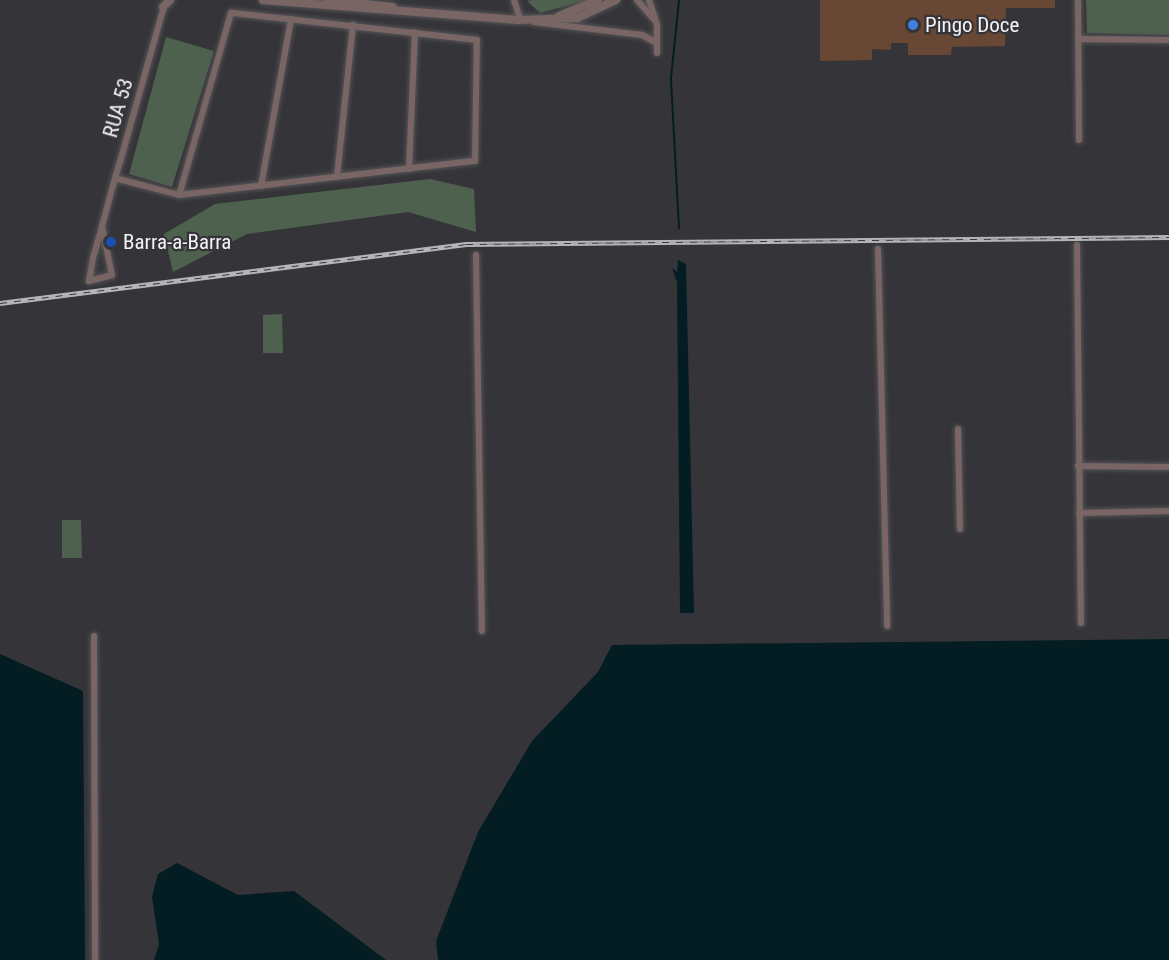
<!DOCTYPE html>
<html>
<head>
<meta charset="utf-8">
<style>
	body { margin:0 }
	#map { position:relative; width:1169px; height:960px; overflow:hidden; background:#353438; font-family:"Roboto Condensed",sans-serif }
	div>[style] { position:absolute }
	.green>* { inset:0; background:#4e614f }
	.water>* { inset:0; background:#041d22 }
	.stream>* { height:2px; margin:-1px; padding:0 1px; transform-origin:1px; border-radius:1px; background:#041d22 }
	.building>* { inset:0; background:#684734 }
	.roads { filter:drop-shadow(0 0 2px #545356) drop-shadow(0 0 2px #545356) }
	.minor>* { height:6px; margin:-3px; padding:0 3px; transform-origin:3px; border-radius:3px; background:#786564 }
	.tertiary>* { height:8px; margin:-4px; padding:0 4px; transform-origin:4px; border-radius:4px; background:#786564 }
	.rail>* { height:4.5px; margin-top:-2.25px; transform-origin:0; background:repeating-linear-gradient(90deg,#353438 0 7px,#b5b4b7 0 14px); box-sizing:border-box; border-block:2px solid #b5b4b7 }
	.dots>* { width:16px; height:16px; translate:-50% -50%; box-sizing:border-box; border:3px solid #353438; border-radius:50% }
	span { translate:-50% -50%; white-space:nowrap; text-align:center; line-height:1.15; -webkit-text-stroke:4.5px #353438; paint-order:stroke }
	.poi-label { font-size:21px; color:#f4f3f6 }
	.left { translate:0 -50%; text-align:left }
	.street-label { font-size:21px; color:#f4f3f6 }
</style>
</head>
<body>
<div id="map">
	<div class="green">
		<div style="clip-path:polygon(589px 0,540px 13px,527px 1px,532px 0)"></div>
		<div style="clip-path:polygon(1086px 0,1169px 0,1169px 35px,1087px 33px)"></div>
		<div style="clip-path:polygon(166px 37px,214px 51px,172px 187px,129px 174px)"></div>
		<div style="clip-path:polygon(430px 179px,474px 189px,476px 232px,408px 212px,247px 234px,173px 272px,164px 234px,215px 204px)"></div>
		<div style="clip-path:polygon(282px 314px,283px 353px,263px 353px,263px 315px)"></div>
		<div style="clip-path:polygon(62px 520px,81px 520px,82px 558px,62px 558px)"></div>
	</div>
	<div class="water">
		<div style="clip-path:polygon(678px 260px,686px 264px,694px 613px,680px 613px,677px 282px,672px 268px,677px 272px)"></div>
		<div style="clip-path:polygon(1169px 639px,1169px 960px,438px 960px,436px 941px,478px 832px,532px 741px,598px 672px,612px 645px)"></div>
		<div style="clip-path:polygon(0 654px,83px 691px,85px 960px,0 960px)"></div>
		<div style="clip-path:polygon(177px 863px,238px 895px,294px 891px,386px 960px,154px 960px,159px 944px,152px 897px,158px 874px)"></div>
	</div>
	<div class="stream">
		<div style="left:679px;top:228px;width:150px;rotate:-93.1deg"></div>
		<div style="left:671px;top:78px;width:78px;rotate:-84.1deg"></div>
	</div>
	<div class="building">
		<div style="clip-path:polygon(820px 0,1055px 0,1055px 8px,1006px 8px,1005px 46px,952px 47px,951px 55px,908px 55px,908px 43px,891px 43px,891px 50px,872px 49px,872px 60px,820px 61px)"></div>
	</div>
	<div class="roads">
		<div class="minor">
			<div style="left:514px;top:0;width:22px;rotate:72deg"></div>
			<div style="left:637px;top:0;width:28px;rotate:49deg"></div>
			<div style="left:649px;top:0;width:26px;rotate:72deg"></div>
			<div style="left:657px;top:25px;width:28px;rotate:90deg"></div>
			<div style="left:1078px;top:0;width:140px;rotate:89.6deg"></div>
			<div style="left:534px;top:22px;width:109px;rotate:6.9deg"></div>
			<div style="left:642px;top:35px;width:17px;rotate:28deg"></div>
			<div style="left:1078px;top:39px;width:91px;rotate:0.6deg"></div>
			<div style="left:409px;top:169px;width:137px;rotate:-87.5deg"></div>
			<div style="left:337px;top:177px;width:153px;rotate:-84deg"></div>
			<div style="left:115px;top:178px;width:66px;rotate:14.9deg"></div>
			<div style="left:179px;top:195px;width:298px;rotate:-6.6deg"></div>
			<div style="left:475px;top:161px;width:121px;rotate:-89.1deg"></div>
			<div style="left:477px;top:40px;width:247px;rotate:-173.7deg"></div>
			<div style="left:231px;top:13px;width:189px;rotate:105.9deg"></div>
			<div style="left:261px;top:186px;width:170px;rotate:-79.8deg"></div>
			<div style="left:102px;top:226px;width:50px;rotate:78.5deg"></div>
			<div style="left:112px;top:275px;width:24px;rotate:165deg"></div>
			<div style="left:89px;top:281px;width:23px;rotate:-80deg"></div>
			<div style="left:93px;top:258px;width:33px;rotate:-74deg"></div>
			<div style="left:102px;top:226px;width:50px;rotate:-74.8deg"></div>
			<div style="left:115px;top:178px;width:17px;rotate:-73deg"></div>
			<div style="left:120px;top:162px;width:162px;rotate:-74.2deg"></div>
			<div style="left:1077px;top:245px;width:378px;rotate:89.4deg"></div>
			<div style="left:878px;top:249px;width:377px;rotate:88.6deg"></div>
			<div style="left:476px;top:255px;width:376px;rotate:89.1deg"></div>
			<div style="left:958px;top:429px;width:100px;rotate:88.9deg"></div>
			<div style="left:1078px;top:466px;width:91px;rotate:0.6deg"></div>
			<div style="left:1079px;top:513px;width:90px;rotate:-1.3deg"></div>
			<div style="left:94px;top:636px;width:324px;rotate:89.8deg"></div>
		</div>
		<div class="tertiary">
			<div style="left:263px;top:0;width:256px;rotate:4.5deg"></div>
			<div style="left:518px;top:20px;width:59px;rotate:-1.9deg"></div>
			<div style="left:577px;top:18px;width:43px;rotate:-24.8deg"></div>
			<div style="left:327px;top:0;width:66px;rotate:6.1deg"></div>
			<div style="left:163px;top:7px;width:10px;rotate:-45deg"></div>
			<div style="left:559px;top:16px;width:42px;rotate:-22.3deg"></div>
		</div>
	</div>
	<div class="rail">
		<div style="left:0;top:303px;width:470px;rotate:-7.2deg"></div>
		<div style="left:466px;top:244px;width:703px;rotate:-0.57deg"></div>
	</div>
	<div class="dots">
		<div style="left:913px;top:25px;background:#3f7fe0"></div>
		<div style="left:111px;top:242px;background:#1a4fb4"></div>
	</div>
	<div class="poi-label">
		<span class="left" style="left:925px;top:25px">Pingo Doce</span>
		<span class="left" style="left:123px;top:242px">Barra-a-Barra</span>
	</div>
	<div class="street-label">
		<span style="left:118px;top:108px;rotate:-74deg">RUA 53</span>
	</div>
</div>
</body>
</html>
